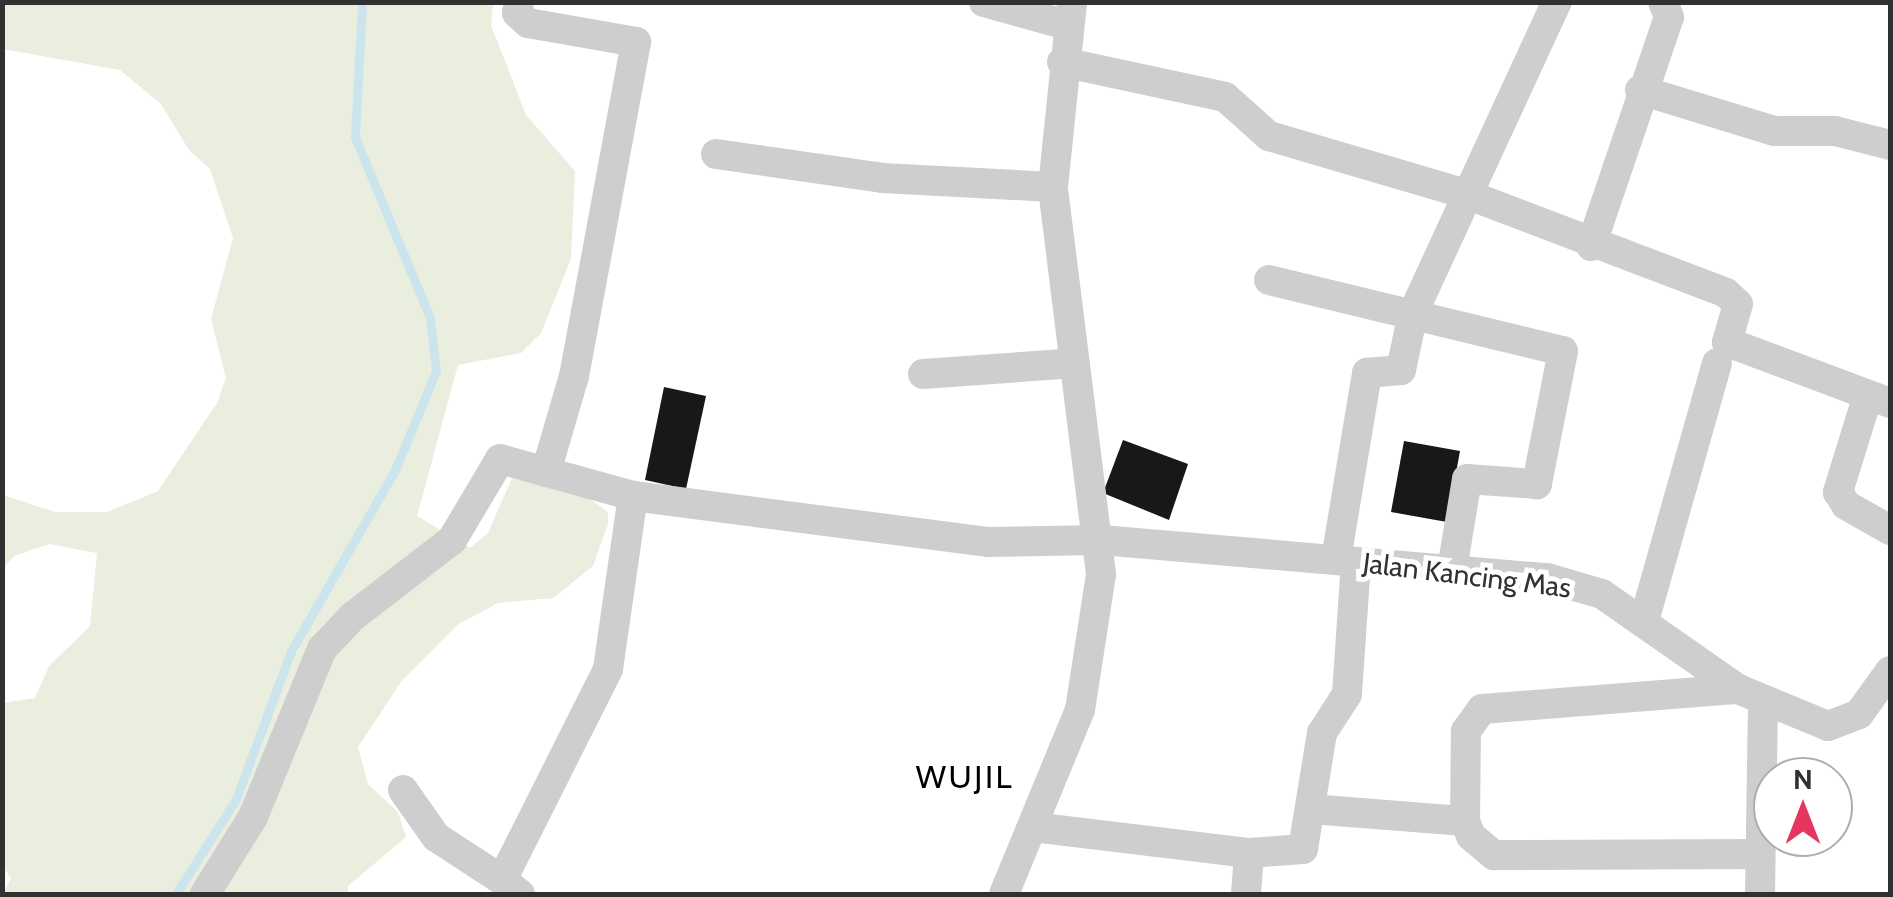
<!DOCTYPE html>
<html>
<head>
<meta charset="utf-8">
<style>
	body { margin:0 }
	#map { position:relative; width:1893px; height:897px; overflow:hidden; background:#fff; font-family:Cabin,sans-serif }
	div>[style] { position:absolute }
	.green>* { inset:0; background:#e9eedf }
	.stream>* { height:9px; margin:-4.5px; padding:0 4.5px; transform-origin:4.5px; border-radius:4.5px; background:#cce5ed }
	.building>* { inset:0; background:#181818 }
	.minor>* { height:30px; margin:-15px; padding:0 15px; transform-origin:15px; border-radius:15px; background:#cecece }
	span { translate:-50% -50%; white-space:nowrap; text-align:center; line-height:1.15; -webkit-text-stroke:10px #fff; paint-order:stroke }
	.street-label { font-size:28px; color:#313131 }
	.quarter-label { font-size:32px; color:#000; letter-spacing:2.5px }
	.frame { position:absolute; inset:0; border:5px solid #313131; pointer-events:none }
	.north { position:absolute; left:1753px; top:757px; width:100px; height:100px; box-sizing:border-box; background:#fff; border:2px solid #adadad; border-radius:50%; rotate:0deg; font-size:28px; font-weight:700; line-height:40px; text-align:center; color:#313131 }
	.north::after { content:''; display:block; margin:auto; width:35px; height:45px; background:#e6355e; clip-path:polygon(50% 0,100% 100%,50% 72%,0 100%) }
</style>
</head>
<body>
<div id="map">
	<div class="green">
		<div style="clip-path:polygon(3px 3px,493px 3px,491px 25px,526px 115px,575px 171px,571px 259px,541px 333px,521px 353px,458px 365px,417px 516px,470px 548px,488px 533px,512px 478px,584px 495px,608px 512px,608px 524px,593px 566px,553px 598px,498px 603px,457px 625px,401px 682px,358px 747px,368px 784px,398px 812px,406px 837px,348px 886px,348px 894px,3px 894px,11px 878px,3px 867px,3px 703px,35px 698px,49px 666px,90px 626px,97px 553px,49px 544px,14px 556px,3px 569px,3px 495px,55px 512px,107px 512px,158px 491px,217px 403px,226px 378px,211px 319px,233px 238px,210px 169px,189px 150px,161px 104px,120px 70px,3px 49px)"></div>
	</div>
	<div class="stream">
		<div style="left:176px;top:894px;width:112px;rotate:-57.7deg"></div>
		<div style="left:236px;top:799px;width:158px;rotate:-69.6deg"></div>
		<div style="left:291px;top:651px;width:209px;rotate:-60.1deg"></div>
		<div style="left:395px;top:470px;width:107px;rotate:-67.5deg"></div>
		<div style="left:436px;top:371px;width:53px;rotate:-96.5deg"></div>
		<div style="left:430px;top:318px;width:196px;rotate:-112.5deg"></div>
		<div style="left:355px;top:137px;width:135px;rotate:-87deg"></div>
	</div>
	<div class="building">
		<div style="clip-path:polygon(664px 387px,706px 396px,686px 489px,645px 480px)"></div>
		<div style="clip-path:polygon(1123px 440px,1188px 464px,1169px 520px,1103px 493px)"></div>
		<div style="clip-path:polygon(1404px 441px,1460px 451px,1447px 522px,1391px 512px)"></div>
	</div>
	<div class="minor">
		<div style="left:519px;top:2px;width:11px;rotate:100deg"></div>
		<div style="left:517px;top:13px;width:15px;rotate:42deg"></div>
		<div style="left:528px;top:23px;width:110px;rotate:10deg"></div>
		<div style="left:636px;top:42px;width:340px;rotate:100.5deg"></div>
		<div style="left:574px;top:376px;width:100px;rotate:106.3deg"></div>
		<div style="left:984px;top:2px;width:86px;rotate:15.5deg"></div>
		<div style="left:1062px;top:62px;width:167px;rotate:12.1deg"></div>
		<div style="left:1225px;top:97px;width:59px;rotate:41.6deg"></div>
		<div style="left:1269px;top:136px;width:205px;rotate:16.4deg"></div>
		<div style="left:1466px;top:194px;width:278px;rotate:20.8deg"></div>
		<div style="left:1726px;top:293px;width:16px;rotate:43deg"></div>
		<div style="left:1738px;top:304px;width:40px;rotate:106deg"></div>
		<div style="left:1727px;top:342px;width:174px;rotate:20.5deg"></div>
		<div style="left:1640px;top:90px;width:140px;rotate:17deg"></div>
		<div style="left:1774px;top:131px;width:61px"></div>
		<div style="left:1835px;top:131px;width:57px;rotate:14.3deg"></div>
		<div style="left:716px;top:154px;width:168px;rotate:8.2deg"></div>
		<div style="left:882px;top:178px;width:171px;rotate:3deg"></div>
		<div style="left:1591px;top:246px;width:242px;rotate:-71.2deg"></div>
		<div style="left:1669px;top:17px;width:16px;rotate:-112deg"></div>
		<div style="left:1269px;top:280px;width:302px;rotate:13.6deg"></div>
		<div style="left:1563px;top:351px;width:136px;rotate:101.1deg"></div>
		<div style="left:1537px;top:484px;width:70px;rotate:-175.9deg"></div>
		<div style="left:1467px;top:479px;width:92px;rotate:99.4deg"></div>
		<div style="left:923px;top:374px;width:152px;rotate:-4.1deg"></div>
		<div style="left:1868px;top:395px;width:102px;rotate:107.2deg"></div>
		<div style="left:1838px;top:492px;width:15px;rotate:58deg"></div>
		<div style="left:1846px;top:505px;width:51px;rotate:29.6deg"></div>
		<div style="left:1336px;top:559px;width:189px;rotate:-80.5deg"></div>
		<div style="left:1367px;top:373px;width:34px;rotate:-5deg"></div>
		<div style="left:1401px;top:370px;width:58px;rotate:-78.1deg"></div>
		<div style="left:1413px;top:313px;width:343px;rotate:-65.2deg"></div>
		<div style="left:1644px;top:621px;width:268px;rotate:-74.2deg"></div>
		<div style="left:403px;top:790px;width:57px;rotate:54.9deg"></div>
		<div style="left:436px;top:837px;width:79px;rotate:33.1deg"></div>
		<div style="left:1311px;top:809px;width:154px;rotate:4.5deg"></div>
		<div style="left:1465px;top:821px;width:90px;rotate:-89.4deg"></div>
		<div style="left:1466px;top:731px;width:27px;rotate:-54deg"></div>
		<div style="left:1482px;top:709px;width:257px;rotate:-4.5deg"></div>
		<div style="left:1465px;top:821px;width:16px;rotate:68deg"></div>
		<div style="left:1471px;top:836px;width:30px;rotate:40deg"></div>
		<div style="left:1494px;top:855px;width:265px;rotate:-0.2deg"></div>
		<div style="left:1033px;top:827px;width:218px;rotate:6.9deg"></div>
		<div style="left:1249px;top:853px;width:41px;rotate:94.2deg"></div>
		<div style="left:1249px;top:853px;width:54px;rotate:-4.2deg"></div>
		<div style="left:1303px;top:849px;width:118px;rotate:-80.7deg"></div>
		<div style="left:1322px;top:733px;width:46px;rotate:-57.3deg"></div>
		<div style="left:1347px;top:694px;width:132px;rotate:-86.1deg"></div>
		<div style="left:205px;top:894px;width:91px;rotate:-58.1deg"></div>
		<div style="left:253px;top:817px;width:182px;rotate:-67.7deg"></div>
		<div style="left:322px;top:649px;width:44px;rotate:-46.8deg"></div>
		<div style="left:352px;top:617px;width:126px;rotate:-37.6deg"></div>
		<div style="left:452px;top:540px;width:94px;rotate:-59.3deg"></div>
		<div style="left:500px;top:459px;width:138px;rotate:15.5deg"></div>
		<div style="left:520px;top:894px;width:23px;rotate:-142deg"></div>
		<div style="left:502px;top:880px;width:236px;rotate:-63.3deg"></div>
		<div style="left:608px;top:669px;width:175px;rotate:-81.8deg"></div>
		<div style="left:633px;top:496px;width:359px;rotate:7.4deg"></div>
		<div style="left:989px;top:542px;width:112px;rotate:-1deg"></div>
		<div style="left:1101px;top:540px;width:448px;rotate:4.9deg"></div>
		<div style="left:1547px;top:578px;width:57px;rotate:16.2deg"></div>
		<div style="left:1602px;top:594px;width:166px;rotate:34.9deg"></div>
		<div style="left:1738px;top:689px;width:97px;rotate:22.3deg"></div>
		<div style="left:1828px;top:726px;width:33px;rotate:-21deg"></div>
		<div style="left:1859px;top:714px;width:53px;rotate:-54.2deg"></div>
		<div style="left:1004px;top:894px;width:199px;rotate:-67.6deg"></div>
		<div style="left:1080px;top:710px;width:138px;rotate:-81.2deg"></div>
		<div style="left:1101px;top:574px;width:390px;rotate:-97.1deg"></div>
		<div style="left:1053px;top:187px;width:186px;rotate:-84.1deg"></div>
		<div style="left:1760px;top:894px;width:192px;rotate:-89.1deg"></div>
	</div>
	<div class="street-label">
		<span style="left:1467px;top:575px;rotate:7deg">Jalan Kancing Mas</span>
	</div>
	<div class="quarter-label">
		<span style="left:965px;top:777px">WUJIL</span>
	</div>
	<div class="frame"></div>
	<div class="north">N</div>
</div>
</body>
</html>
